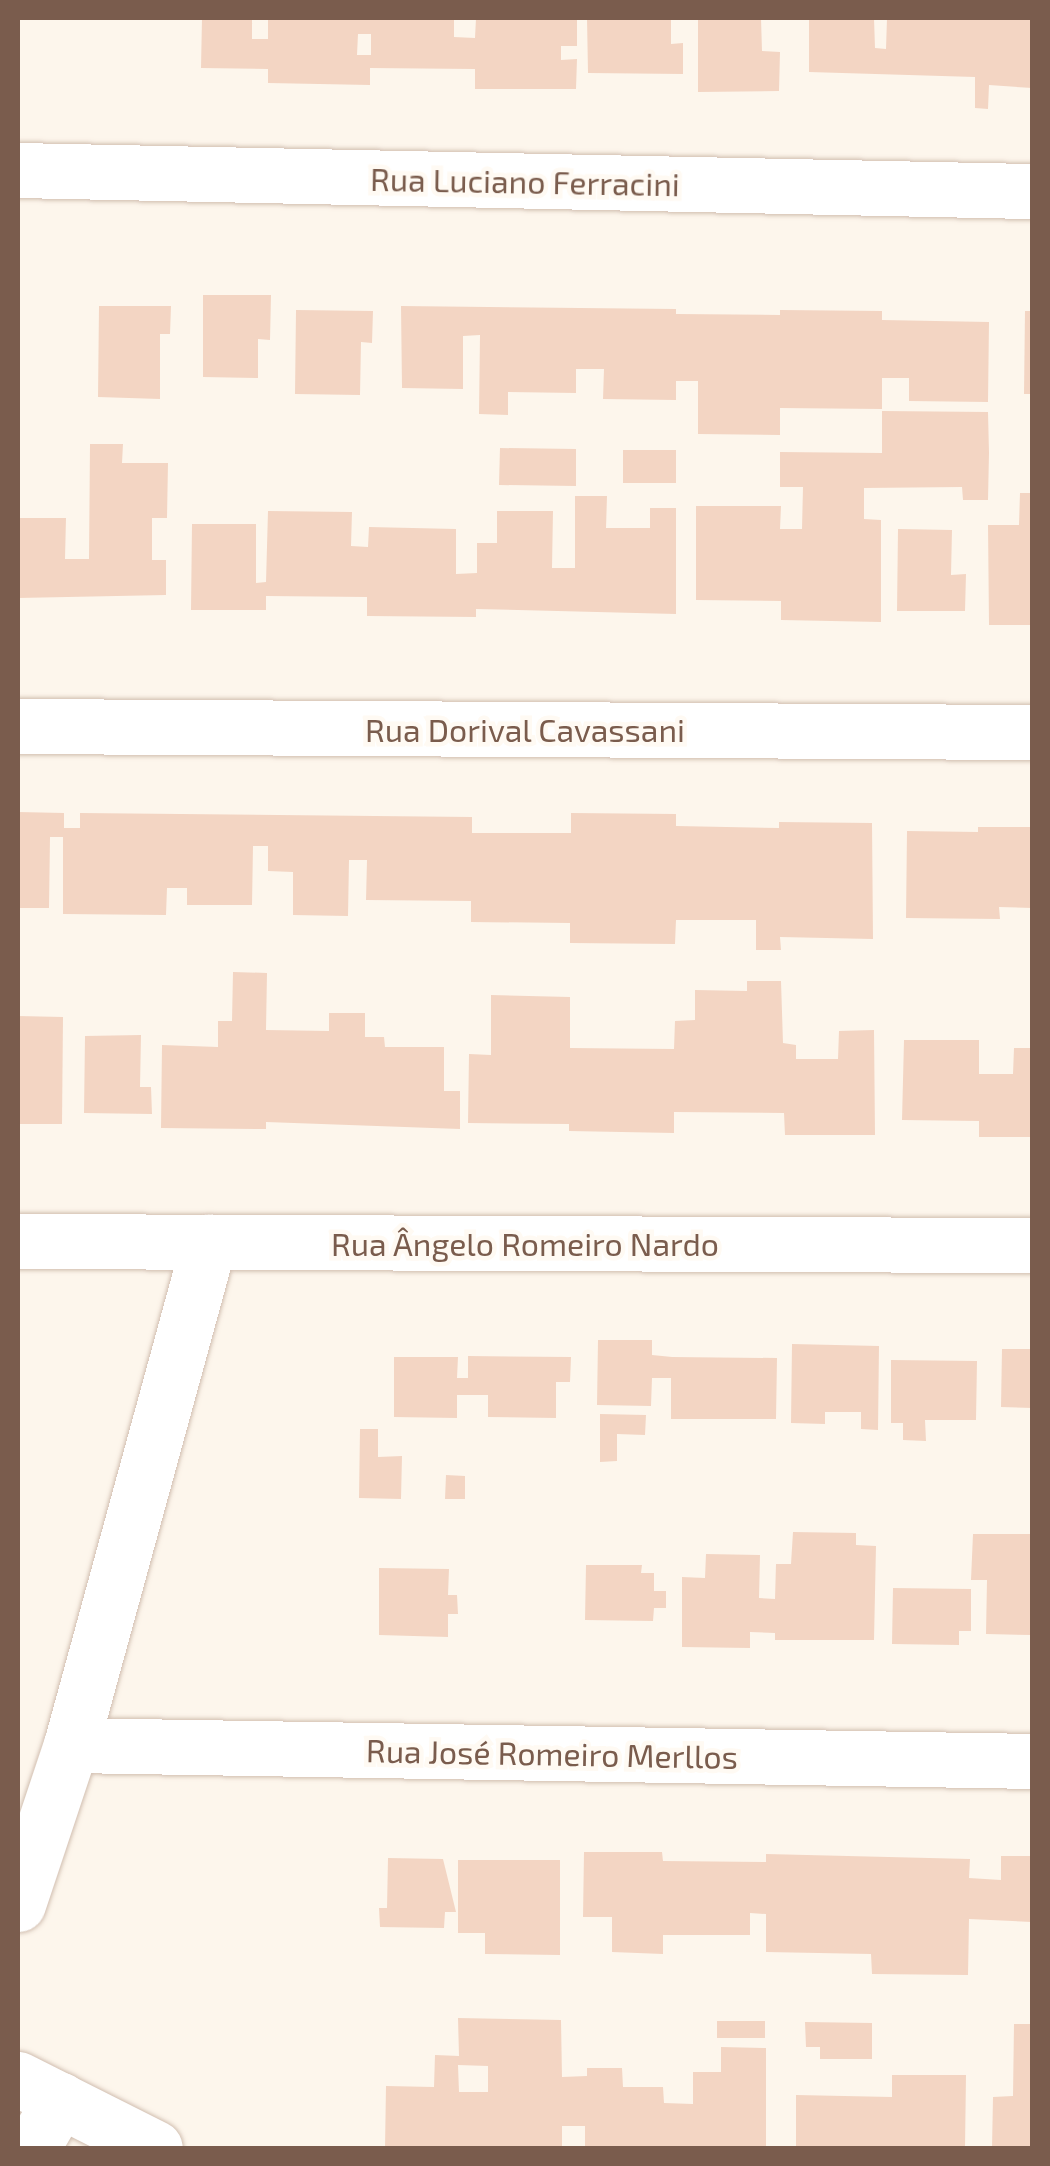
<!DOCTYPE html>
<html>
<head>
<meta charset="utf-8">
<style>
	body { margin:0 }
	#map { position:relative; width:1050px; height:2166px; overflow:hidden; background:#fdf6ec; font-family:"Exo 2",sans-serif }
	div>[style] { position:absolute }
	.building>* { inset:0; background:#f3d5c3 }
	.roads { filter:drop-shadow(0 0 2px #d1beb0) drop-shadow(0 0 2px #d1beb0) }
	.street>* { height:55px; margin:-27.5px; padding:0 27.5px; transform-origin:27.5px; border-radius:27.5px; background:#fff }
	span { translate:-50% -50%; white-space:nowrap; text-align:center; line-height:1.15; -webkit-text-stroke:9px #fffaf3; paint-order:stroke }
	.street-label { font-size:32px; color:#7a5c4d }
	.frame { position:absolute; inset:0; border:20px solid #7a5c4d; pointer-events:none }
</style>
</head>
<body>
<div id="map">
	<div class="building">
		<div style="clip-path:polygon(evenodd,202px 18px,252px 18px,252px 39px,268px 39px,268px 18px,454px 18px,454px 37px,475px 38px,476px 18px,577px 18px,577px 46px,561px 46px,561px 60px,577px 59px,576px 89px,475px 89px,475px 69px,370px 68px,370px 85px,268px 83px,268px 69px,201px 68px,202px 18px,358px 34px,371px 34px,371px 55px,357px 55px,358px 34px)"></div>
		<div style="clip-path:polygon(587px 18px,671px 18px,671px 44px,683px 43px,683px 74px,588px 73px)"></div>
		<div style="clip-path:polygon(698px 18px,761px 18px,762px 51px,780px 52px,779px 91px,698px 92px)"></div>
		<div style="clip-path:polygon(809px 18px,874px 18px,875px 48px,886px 49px,887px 18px,1032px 18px,1032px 88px,989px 85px,988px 109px,975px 108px,975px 77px,809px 72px)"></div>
		<div style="clip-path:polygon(203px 295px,271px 295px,270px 340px,258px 339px,258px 378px,203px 377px)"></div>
		<div style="clip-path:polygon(99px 306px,171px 306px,170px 334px,160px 334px,160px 399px,98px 397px)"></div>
		<div style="clip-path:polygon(401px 306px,676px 309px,676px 314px,780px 315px,780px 310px,882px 311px,882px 320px,989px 322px,988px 402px,909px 401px,909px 378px,882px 378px,882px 409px,780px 408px,780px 435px,698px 434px,698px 381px,676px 381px,676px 400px,603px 399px,604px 369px,576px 369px,576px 393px,508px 392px,508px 415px,479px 414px,480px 335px,463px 336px,463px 389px,402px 388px)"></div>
		<div style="clip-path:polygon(296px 310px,373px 311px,372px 343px,361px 342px,360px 395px,295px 394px)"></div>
		<div style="clip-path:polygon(1025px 311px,1032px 311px,1032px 394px,1024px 394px)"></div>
		<div style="clip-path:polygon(882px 411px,988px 412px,989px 453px,988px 500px,963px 500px,962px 487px,864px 488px,864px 519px,881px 520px,881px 622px,781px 620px,781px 601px,696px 600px,696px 506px,781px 506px,780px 529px,802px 529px,803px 487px,780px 487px,780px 452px,882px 453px)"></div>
		<div style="clip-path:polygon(90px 444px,123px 444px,122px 463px,168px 463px,167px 518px,152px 518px,152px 560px,166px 560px,166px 595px,18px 598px,18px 518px,66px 518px,65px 559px,89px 559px)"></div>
		<div style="clip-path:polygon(500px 448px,576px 449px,576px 486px,499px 485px)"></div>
		<div style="clip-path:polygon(623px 450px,676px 450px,676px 483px,623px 483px)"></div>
		<div style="clip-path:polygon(1020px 493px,1032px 493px,1032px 625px,989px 625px,988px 525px,1019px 525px)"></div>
		<div style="clip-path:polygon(575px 496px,607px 496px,606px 528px,650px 528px,650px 508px,676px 508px,676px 614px,476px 609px,476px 617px,367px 616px,367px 597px,266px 596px,266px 610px,191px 610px,192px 524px,256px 524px,256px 583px,266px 582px,268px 511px,352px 512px,351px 546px,368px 547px,369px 527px,456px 529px,456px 574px,477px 573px,477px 543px,497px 543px,497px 511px,553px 511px,552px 568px,575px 568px)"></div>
		<div style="clip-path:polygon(898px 529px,952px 530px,951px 575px,966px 574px,965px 611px,897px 611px)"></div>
		<div style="clip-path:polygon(18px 812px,64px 813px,64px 828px,80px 828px,80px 813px,472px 817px,472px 833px,571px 833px,571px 813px,676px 814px,676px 826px,779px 828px,779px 822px,872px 823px,873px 939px,780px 937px,781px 950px,756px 950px,756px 920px,676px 920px,675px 944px,570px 943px,570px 923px,471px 922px,471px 901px,366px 900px,367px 860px,349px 860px,348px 916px,293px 915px,293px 872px,268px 871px,268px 846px,253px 846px,252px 905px,187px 905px,187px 888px,167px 888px,166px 915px,63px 914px,63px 837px,50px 837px,49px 908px,18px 908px)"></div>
		<div style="clip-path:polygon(978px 827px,1032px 827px,1032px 908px,999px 907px,1000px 919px,906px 918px,907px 831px,978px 832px)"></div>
		<div style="clip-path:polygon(233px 972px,267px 973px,266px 1030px,329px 1031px,329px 1013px,365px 1013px,365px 1037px,384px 1037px,385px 1047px,444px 1047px,444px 1091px,460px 1091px,460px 1129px,266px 1122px,266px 1129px,161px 1128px,162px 1045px,218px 1047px,218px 1021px,232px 1021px)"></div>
		<div style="clip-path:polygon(747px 981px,781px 981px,783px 1043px,796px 1045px,796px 1059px,838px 1059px,839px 1031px,874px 1030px,875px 1135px,785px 1135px,784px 1113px,674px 1112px,674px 1133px,569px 1131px,569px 1124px,468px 1123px,469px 1054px,491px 1055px,491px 995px,570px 997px,570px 1048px,674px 1049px,675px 1021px,695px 1020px,695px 990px,747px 991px)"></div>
		<div style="clip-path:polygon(18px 1016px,63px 1017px,62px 1124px,18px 1124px)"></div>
		<div style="clip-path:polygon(141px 1035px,140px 1087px,151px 1087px,152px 1114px,84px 1113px,85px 1036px)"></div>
		<div style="clip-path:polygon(904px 1040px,979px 1040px,979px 1074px,1013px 1074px,1014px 1048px,1032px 1048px,1032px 1137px,979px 1137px,979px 1121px,902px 1120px)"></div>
		<div style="clip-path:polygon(598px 1340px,652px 1340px,652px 1355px,672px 1357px,777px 1358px,776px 1419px,671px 1419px,671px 1378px,652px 1378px,651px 1406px,597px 1405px)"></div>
		<div style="clip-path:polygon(792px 1344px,879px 1346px,878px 1430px,861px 1429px,861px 1412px,825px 1412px,825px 1424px,791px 1423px)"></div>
		<div style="clip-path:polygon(1002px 1349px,1032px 1349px,1032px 1408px,1001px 1407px)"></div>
		<div style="clip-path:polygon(468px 1356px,571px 1357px,570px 1382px,556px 1382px,556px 1418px,488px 1417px,488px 1395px,457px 1395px,457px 1418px,394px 1417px,394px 1357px,458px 1357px,457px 1378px,468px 1378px)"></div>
		<div style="clip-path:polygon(891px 1360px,977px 1361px,976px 1420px,925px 1420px,926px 1441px,903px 1440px,903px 1423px,891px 1423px)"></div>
		<div style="clip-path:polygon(600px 1414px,646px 1415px,645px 1435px,617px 1434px,617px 1461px,600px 1462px)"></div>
		<div style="clip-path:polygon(360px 1429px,378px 1429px,378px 1457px,402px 1456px,401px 1499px,359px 1498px)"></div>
		<div style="clip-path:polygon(446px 1475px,465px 1476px,465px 1499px,445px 1499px)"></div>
		<div style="clip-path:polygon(793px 1532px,856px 1533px,856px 1545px,876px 1546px,874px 1640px,775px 1640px,775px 1633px,750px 1632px,750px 1648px,682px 1647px,682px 1577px,705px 1578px,706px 1554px,760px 1555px,759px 1598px,775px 1599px,776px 1564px,791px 1564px)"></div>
		<div style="clip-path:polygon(973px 1534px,1032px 1534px,1032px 1635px,986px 1634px,987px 1580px,971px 1580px)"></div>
		<div style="clip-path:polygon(586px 1565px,642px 1565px,641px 1573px,654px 1573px,654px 1591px,666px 1591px,666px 1608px,654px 1608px,653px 1621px,585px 1620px)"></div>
		<div style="clip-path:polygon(379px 1568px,449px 1569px,448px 1595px,457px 1595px,458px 1614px,448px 1614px,448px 1637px,379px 1635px)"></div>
		<div style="clip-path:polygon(893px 1588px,971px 1589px,971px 1631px,959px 1631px,959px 1645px,892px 1644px)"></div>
		<div style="clip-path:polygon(584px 1852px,662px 1852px,663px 1861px,766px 1862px,766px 1854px,970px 1859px,969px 1878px,1001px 1880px,1001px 1856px,1032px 1856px,1032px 1922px,969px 1919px,968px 1975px,872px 1974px,871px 1954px,766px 1952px,766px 1914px,750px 1913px,750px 1935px,663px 1935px,663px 1954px,612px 1952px,612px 1917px,583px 1917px)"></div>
		<div style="clip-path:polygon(388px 1858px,443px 1859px,456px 1912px,445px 1912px,444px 1928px,380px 1927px,379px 1908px,387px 1908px)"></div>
		<div style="clip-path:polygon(458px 1860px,560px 1860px,560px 1955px,485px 1954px,485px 1933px,458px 1933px)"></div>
		<div style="clip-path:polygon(evenodd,458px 2018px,561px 2020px,562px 2077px,587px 2076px,587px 2068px,622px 2068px,623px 2087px,663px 2087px,664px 2103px,693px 2104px,693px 2072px,721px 2072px,721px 2047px,766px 2048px,766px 2148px,585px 2148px,585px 2126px,562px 2126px,562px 2148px,385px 2148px,386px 2086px,434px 2087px,435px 2055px,459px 2056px,458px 2018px,458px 2065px,488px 2066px,488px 2092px,459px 2092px,458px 2065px)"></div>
		<div style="clip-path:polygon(717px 2021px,765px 2021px,765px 2038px,717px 2038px)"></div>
		<div style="clip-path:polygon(805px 2022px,872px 2023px,872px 2059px,820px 2059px,820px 2047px,806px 2047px)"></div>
		<div style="clip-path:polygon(1014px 2024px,1032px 2024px,1032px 2148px,992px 2148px,993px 2097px,1013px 2096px)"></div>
		<div style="clip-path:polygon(892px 2075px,966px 2075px,965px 2148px,796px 2148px,796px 2095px,892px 2097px)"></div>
	</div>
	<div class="roads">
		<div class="street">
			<div style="left:18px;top:170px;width:1014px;rotate:1.19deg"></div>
			<div style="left:18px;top:726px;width:1014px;rotate:0.34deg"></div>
			<div style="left:18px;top:1241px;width:1014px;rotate:0.23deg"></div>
			<div style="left:71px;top:1745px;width:961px;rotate:0.95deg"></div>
			<div style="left:18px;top:1904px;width:168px;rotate:-71.6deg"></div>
			<div style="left:71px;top:1745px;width:522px;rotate:-74.66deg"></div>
			<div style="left:18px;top:2079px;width:153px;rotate:26.7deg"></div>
			<div style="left:32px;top:2148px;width:56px;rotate:-59.7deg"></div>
		</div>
	</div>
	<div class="street-label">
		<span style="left:525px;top:181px;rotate:1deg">Rua Luciano Ferracini</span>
		<span style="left:525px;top:729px">Rua Dorival Cavassani</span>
		<span style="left:525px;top:1243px">Rua Ângelo Romeiro Nardo</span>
		<span style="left:552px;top:1753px;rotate:1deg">Rua José Romeiro Merllos</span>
	</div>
	<div class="frame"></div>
</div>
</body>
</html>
